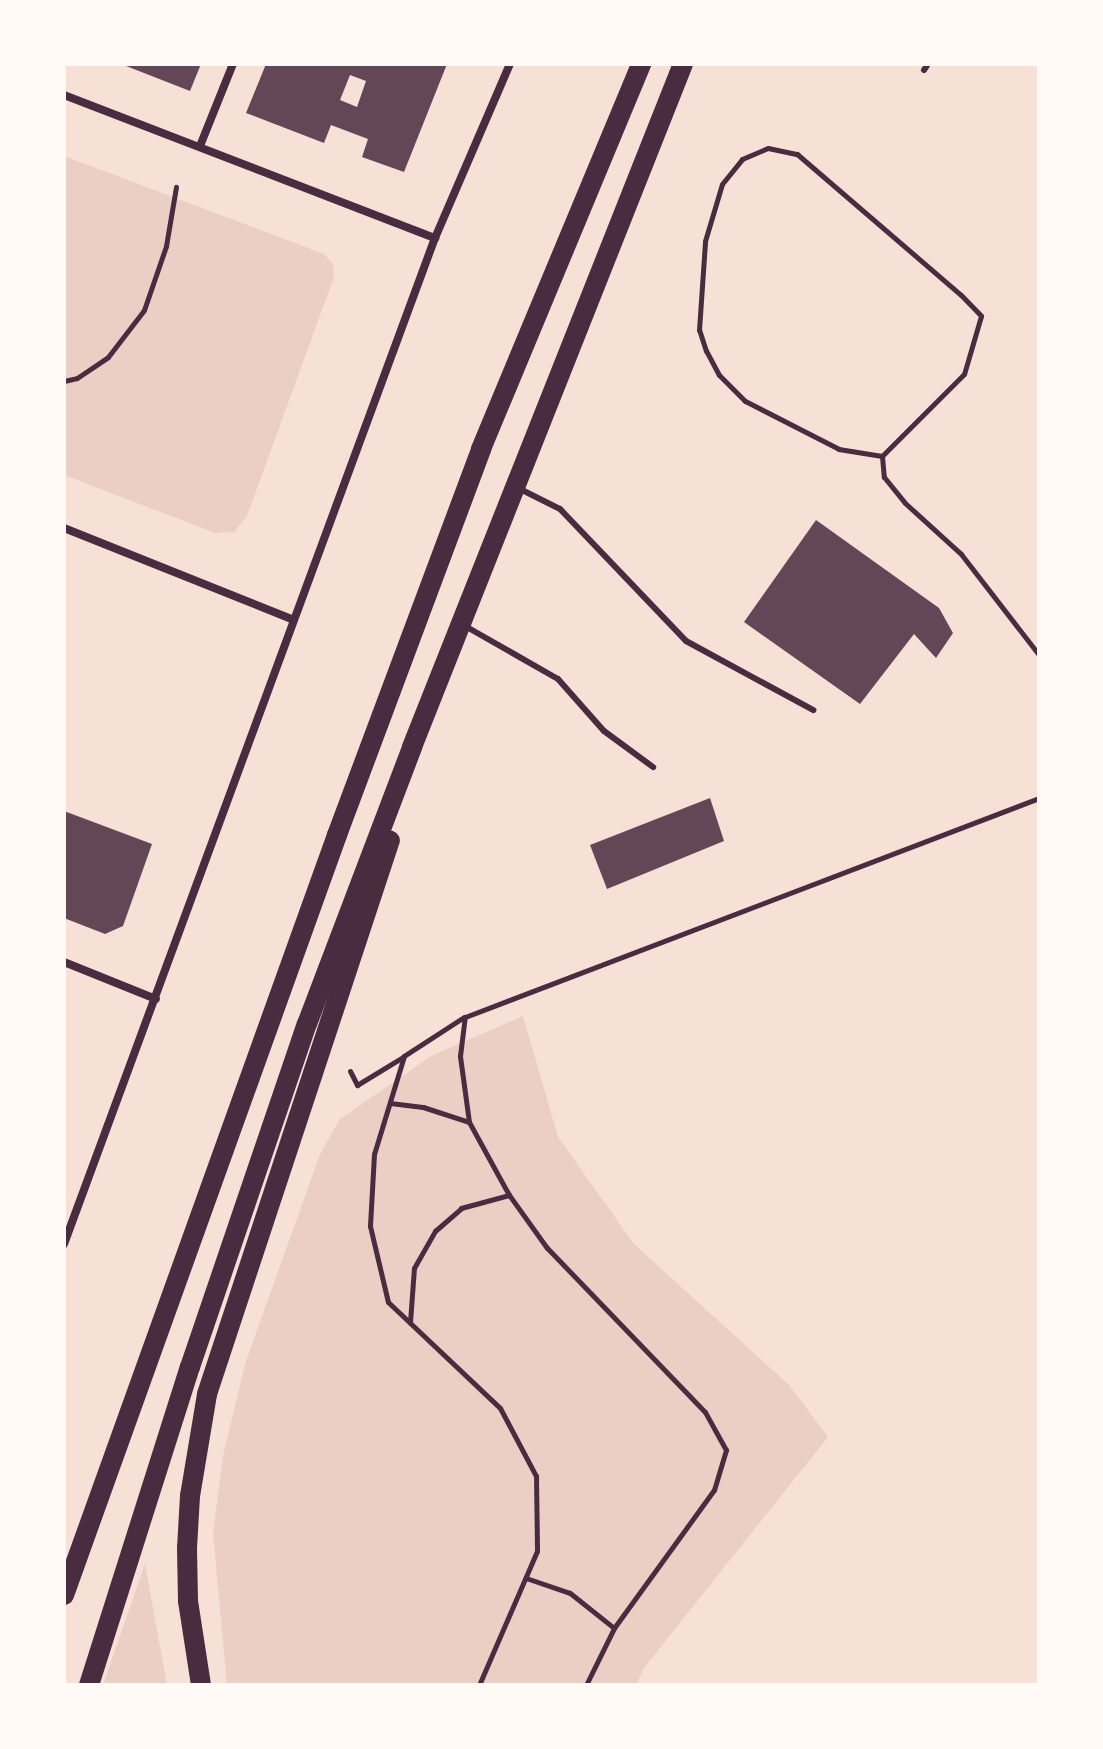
<!DOCTYPE html>
<html>
<head>
<meta charset="utf-8">
<style>
	body { margin:0 }
	#map { position:relative; width:1103px; height:1749px; overflow:hidden; background:#f7e1d7; font-family:Merriweather,serif }
	div>[style] { position:absolute }
	.green>* { inset:0; background:#ebcfc5 }
	.building>* { inset:0; background:#644757 }
	.path>* { height:5px; margin:-2.5px; padding:0 2.5px; transform-origin:2.5px; border-radius:2.5px; background:#4a2c40 }
	.service>* { height:6px; margin:-3px; padding:0 3px; transform-origin:3px; border-radius:3px; background:#4a2c40 }
	.minor>* { height:8px; margin:-4px; padding:0 4px; transform-origin:4px; border-radius:4px; background:#4a2c40 }
	.primary>* { height:20px; margin:-10px; padding:0 10px; transform-origin:10px; border-radius:10px; background:#4a2c40 }
	span { translate:-50% -50%; white-space:nowrap; text-align:center; line-height:1.15; -webkit-text-stroke:8px #fffaf5; paint-order:stroke }
	.frame { position:absolute; inset:0; border:66px solid #fffaf5; pointer-events:none }
</style>
</head>
<body>
<div id="map">
	<div class="green">
		<div style="clip-path:polygon(64px 156px,324px 254px,333px 264px,334px 277px,247px 516px,234px 532px,215px 533px,64px 475px)"></div>
		<div style="clip-path:polygon(523px 1016px,558px 1137px,634px 1244px,789px 1385px,828px 1437px,644px 1668px,636px 1685px,227px 1685px,213px 1533px,223px 1456px,245px 1364px,320px 1154px,340px 1119px,431px 1056px)"></div>
		<div style="clip-path:polygon(145px 1564px,167px 1685px,103px 1685px)"></div>
	</div>
	<div class="building">
		<div style="clip-path:polygon(121px 64px,201px 64px,190px 91px)"></div>
		<div style="clip-path:polygon(evenodd,266px 64px,447px 64px,404px 172px,362px 157px,368px 139px,331px 125px,324px 143px,246px 113px,266px 64px,350px 75px,366px 81px,357px 107px,340px 100px,350px 75px)"></div>
		<div style="clip-path:polygon(816px 520px,939px 608px,953px 633px,936px 658px,914px 634px,860px 704px,744px 622px)"></div>
		<div style="clip-path:polygon(710px 798px,724px 841px,607px 889px,590px 845px)"></div>
		<div style="clip-path:polygon(64px 811px,152px 844px,123px 926px,105px 934px,64px 918px)"></div>
	</div>
	<div class="path">
		<div style="left:64px;top:381px;width:13px;rotate:-13deg"></div>
		<div style="left:77px;top:378px;width:37px;rotate:-34deg"></div>
		<div style="left:108px;top:357px;width:59px;rotate:-52.5deg"></div>
		<div style="left:144px;top:310px;width:68px;rotate:-71deg"></div>
		<div style="left:166px;top:246px;width:60px;rotate:-80.4deg"></div>
		<div style="left:882px;top:456px;width:44px;rotate:-170.8deg"></div>
		<div style="left:839px;top:449px;width:106px;rotate:-152.9deg"></div>
		<div style="left:745px;top:401px;width:37px;rotate:-135deg"></div>
		<div style="left:719px;top:375px;width:27px;rotate:-118deg"></div>
		<div style="left:706px;top:351px;width:22px;rotate:-108deg"></div>
		<div style="left:699px;top:330px;width:89px;rotate:-86.1deg"></div>
		<div style="left:705px;top:241px;width:59px;rotate:-73.4deg"></div>
		<div style="left:722px;top:184px;width:32px;rotate:-51deg"></div>
		<div style="left:742px;top:159px;width:28px;rotate:-23deg"></div>
		<div style="left:768px;top:148px;width:30px;rotate:12deg"></div>
		<div style="left:797px;top:154px;width:216px;rotate:40.7deg"></div>
		<div style="left:961px;top:295px;width:29px;rotate:46deg"></div>
		<div style="left:981px;top:316px;width:60px;rotate:106.3deg"></div>
		<div style="left:964px;top:374px;width:116px;rotate:135deg"></div>
		<div style="left:882px;top:456px;width:21px;rotate:85deg"></div>
		<div style="left:884px;top:477px;width:33px;rotate:51deg"></div>
		<div style="left:905px;top:503px;width:76px;rotate:42.3deg"></div>
		<div style="left:961px;top:554px;width:128px;rotate:52.3deg"></div>
		<div style="left:464px;top:1017px;width:72px;rotate:147deg"></div>
		<div style="left:404px;top:1056px;width:102px;rotate:107deg"></div>
		<div style="left:374px;top:1154px;width:72px;rotate:93.2deg"></div>
		<div style="left:370px;top:1226px;width:78px;rotate:76.7deg"></div>
		<div style="left:388px;top:1302px;width:154px;rotate:43.4deg"></div>
		<div style="left:500px;top:1408px;width:77px;rotate:62.1deg"></div>
		<div style="left:536px;top:1476px;width:75px;rotate:89.2deg"></div>
		<div style="left:537px;top:1551px;width:146px;rotate:113.4deg"></div>
		<div style="left:350px;top:1071px;width:16px;rotate:63deg"></div>
		<div style="left:357px;top:1085px;width:54px;rotate:-31.3deg"></div>
		<div style="left:390px;top:1103px;width:33px;rotate:7deg"></div>
		<div style="left:423px;top:1107px;width:48px;rotate:18.1deg"></div>
		<div style="left:410px;top:1322px;width:54px;rotate:-85.8deg"></div>
		<div style="left:414px;top:1268px;width:43px;rotate:-60.4deg"></div>
		<div style="left:435px;top:1231px;width:35px;rotate:-41deg"></div>
		<div style="left:461px;top:1208px;width:50px;rotate:-15.2deg"></div>
		<div style="left:526px;top:1578px;width:46px;rotate:18.8deg"></div>
		<div style="left:570px;top:1593px;width:56px;rotate:38.5deg"></div>
		<div style="left:586px;top:1685px;width:64px;rotate:-63.8deg"></div>
		<div style="left:614px;top:1628px;width:170px;rotate:-54.1deg"></div>
		<div style="left:714px;top:1490px;width:42px;rotate:-73.3deg"></div>
		<div style="left:726px;top:1450px;width:43px;rotate:-118.9deg"></div>
		<div style="left:705px;top:1412px;width:228px;rotate:-133.9deg"></div>
		<div style="left:547px;top:1248px;width:65px;rotate:-125.6deg"></div>
		<div style="left:509px;top:1195px;width:83px;rotate:-118.7deg"></div>
		<div style="left:469px;top:1122px;width:67px;rotate:-97.8deg"></div>
		<div style="left:460px;top:1056px;width:39px;rotate:-83deg"></div>
		<div style="left:465px;top:1017px;width:614px;rotate:-20.88deg"></div>
	</div>
	<div class="service">
		<div style="left:924px;top:70px;width:7px;rotate:-56deg"></div>
		<div style="left:520px;top:489px;width:45px;rotate:26.6deg"></div>
		<div style="left:560px;top:509px;width:182px;rotate:46.3deg"></div>
		<div style="left:686px;top:641px;width:145px;rotate:28.5deg"></div>
		<div style="left:465px;top:626px;width:107px;rotate:29.7deg"></div>
		<div style="left:558px;top:679px;width:69px;rotate:48.5deg"></div>
		<div style="left:604px;top:731px;width:61px;rotate:36.3deg"></div>
	</div>
	<div class="minor">
		<div style="left:64px;top:95px;width:398px;rotate:21.1deg"></div>
		<div style="left:200px;top:146px;width:88px;rotate:-68.1deg"></div>
		<div style="left:64px;top:528px;width:245px;rotate:21.8deg"></div>
		<div style="left:64px;top:962px;width:99px;rotate:21.9deg"></div>
		<div style="left:64px;top:1244px;width:1072px;rotate:-69.76deg"></div>
		<div style="left:435px;top:238px;width:189px;rotate:-66.7deg"></div>
	</div>
	<div class="primary">
		<div style="left:64px;top:1595px;width:808px;rotate:-70.24deg"></div>
		<div style="left:337px;top:835px;width:412px;rotate:-69.5deg"></div>
		<div style="left:481px;top:449px;width:417px;rotate:-67.4deg"></div>
		<div style="left:89px;top:1685px;width:334px;rotate:-72.4deg"></div>
		<div style="left:190px;top:1367px;width:362px;rotate:-71.2deg"></div>
		<div style="left:307px;top:1024px;width:296px;rotate:-69.2deg"></div>
		<div style="left:412px;top:747px;width:735px;rotate:-68.36deg"></div>
		<div style="left:201px;top:1685px;width:85px;rotate:-98.8deg"></div>
		<div style="left:188px;top:1601px;width:53px;rotate:-91.1deg"></div>
		<div style="left:187px;top:1548px;width:52px;rotate:-86.7deg"></div>
		<div style="left:190px;top:1496px;width:103px;rotate:-80.5deg"></div>
		<div style="left:207px;top:1394px;width:583px;rotate:-71.72deg"></div>
	</div>
	<div class="frame"></div>
</div>
</body>
</html>
